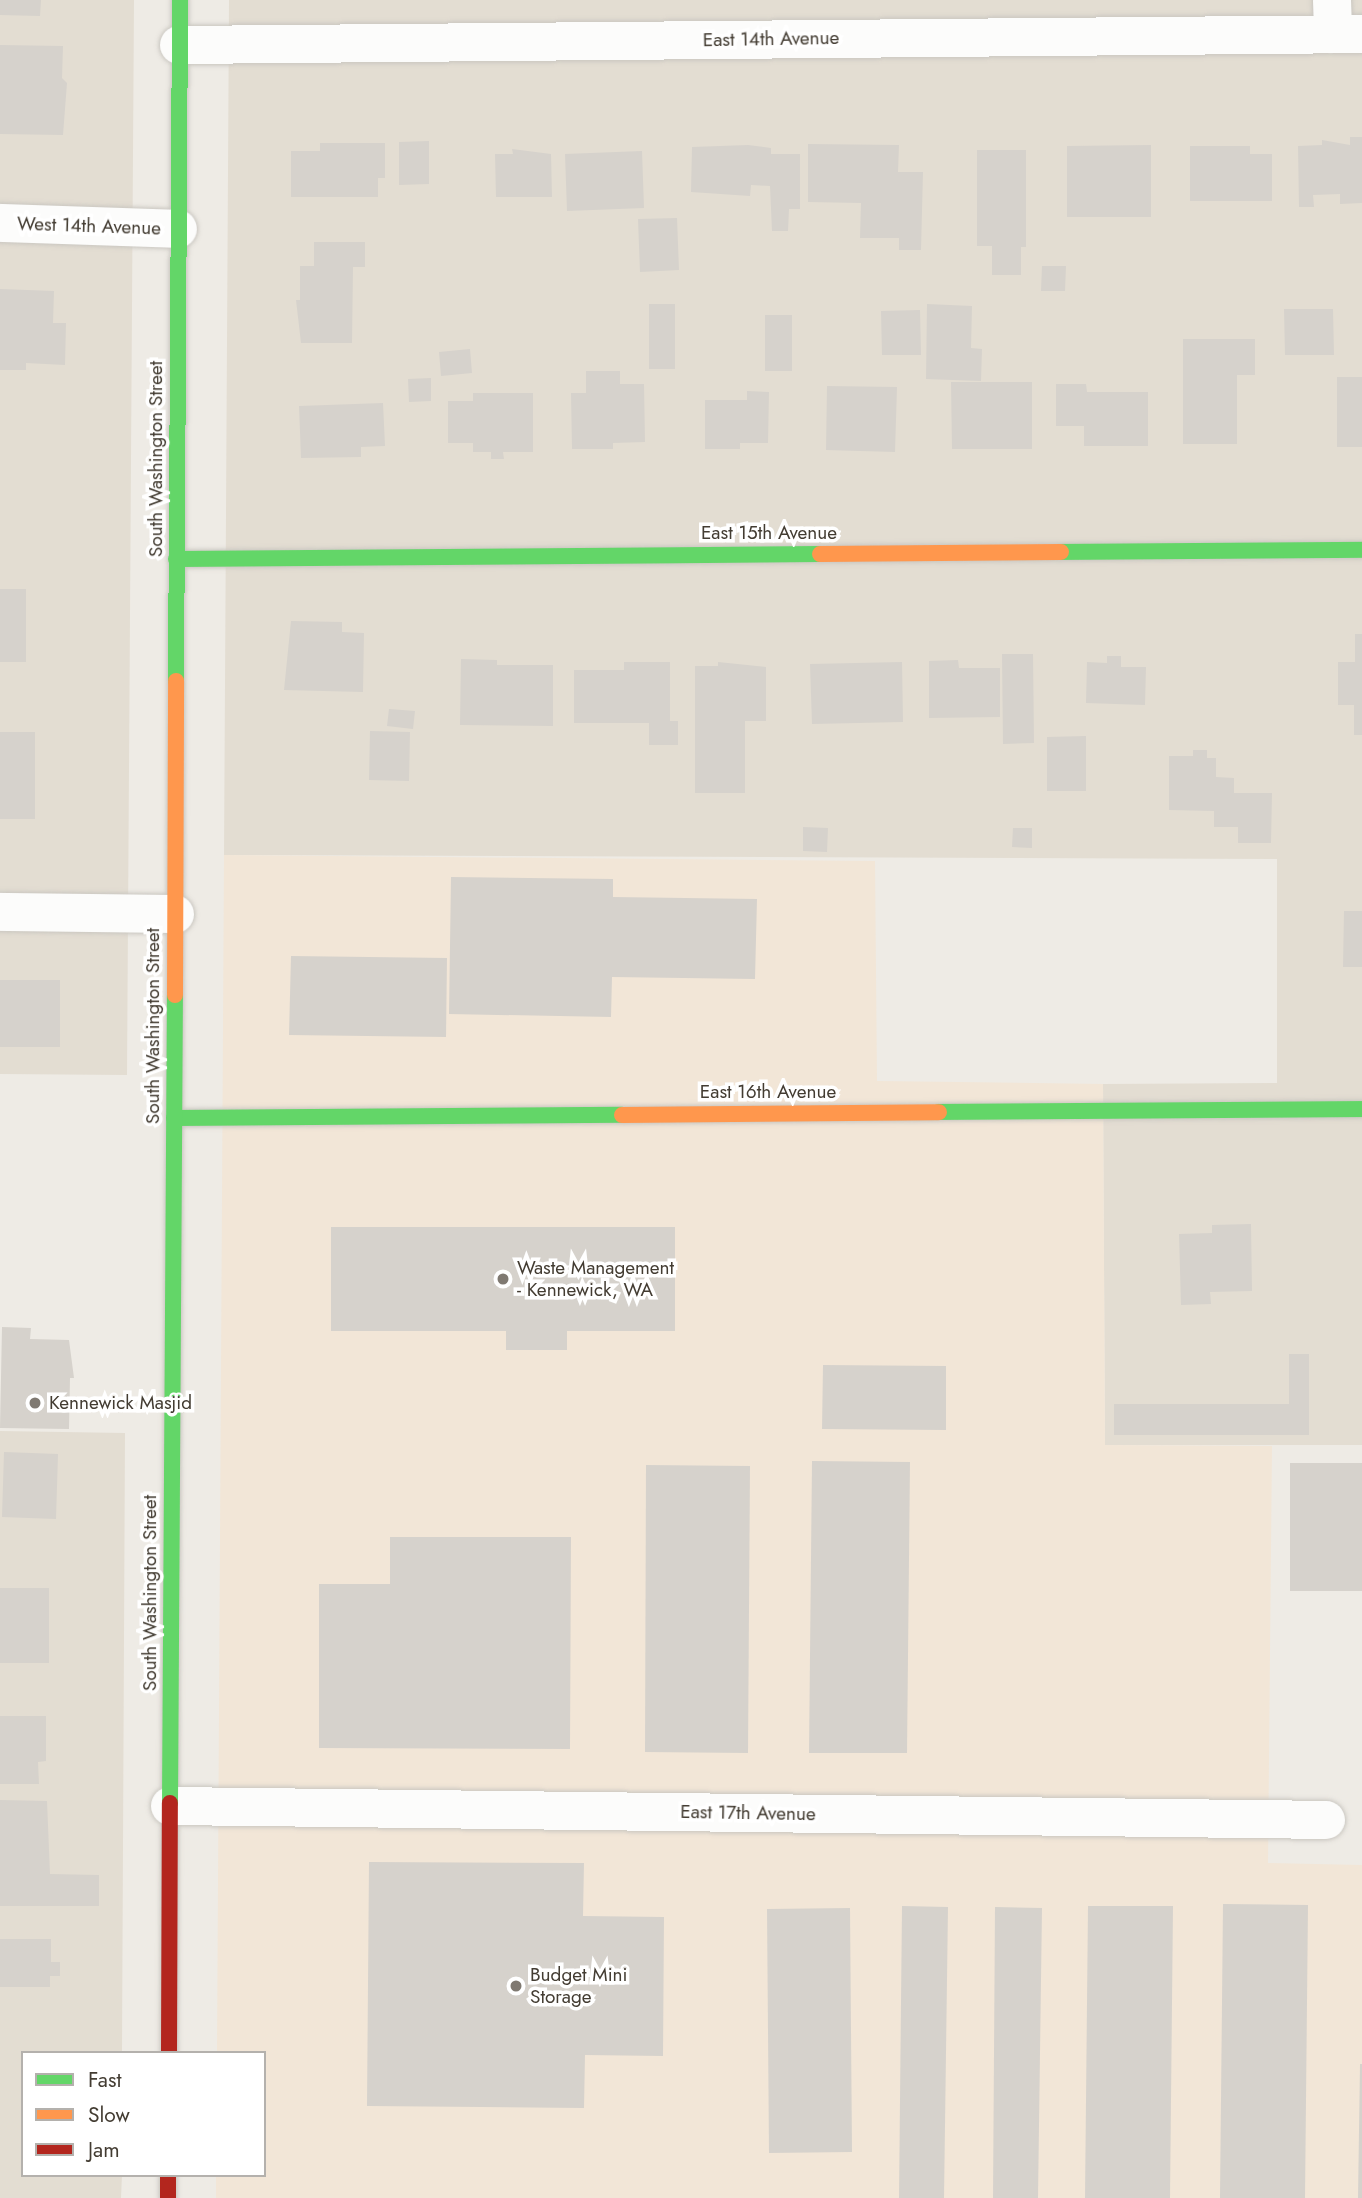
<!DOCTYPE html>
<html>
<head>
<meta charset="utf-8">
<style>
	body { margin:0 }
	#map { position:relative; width:1362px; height:2198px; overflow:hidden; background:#eeebe5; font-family:Jost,sans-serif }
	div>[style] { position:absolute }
	.residential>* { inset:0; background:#e3ddd2 }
	.commercial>* { inset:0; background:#f2e6d7 }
	.building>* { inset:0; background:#d6d2cc }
	.roads { filter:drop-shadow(0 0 2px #cac7c1) drop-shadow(0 0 2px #cac7c1) }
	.street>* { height:38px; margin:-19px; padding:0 19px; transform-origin:19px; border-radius:19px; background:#fcfcfb }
	.fast>* { height:16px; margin:-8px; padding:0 8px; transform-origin:8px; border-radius:8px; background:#63d668 }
	.slow>* { height:16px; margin:-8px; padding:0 8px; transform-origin:8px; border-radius:8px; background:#ff974d }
	.jam>* { height:16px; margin:-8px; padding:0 8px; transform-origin:8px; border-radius:8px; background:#b3261e }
	.dots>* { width:19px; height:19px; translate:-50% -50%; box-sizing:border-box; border:4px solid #fff; border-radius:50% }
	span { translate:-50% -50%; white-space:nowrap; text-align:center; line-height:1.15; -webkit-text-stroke:7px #fff; paint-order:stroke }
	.street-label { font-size:19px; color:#433c32 }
	.poi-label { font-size:19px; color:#433c32 }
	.left { translate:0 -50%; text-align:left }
	.legend { position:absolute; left:21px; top:2051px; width:245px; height:126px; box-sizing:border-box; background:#fff; border:2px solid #b4b1ad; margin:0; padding:9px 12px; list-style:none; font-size:21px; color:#433c32 }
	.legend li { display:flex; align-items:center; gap:14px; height:35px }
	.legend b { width:35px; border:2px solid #b4b1ad }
</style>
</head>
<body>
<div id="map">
	<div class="residential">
		<div style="clip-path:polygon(0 0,134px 0,127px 1075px,0 1074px)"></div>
		<div style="clip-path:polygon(229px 0,1362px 0,1362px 1445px,1105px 1445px,1103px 1084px,1277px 1083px,1277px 859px,224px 855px)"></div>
		<div style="clip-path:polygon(0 1431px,125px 1433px,122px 2053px,23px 2053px,23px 2175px,122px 2175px,121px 2198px,0 2198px)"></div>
	</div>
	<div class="commercial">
		<div style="clip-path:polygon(224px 855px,875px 861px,877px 1081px,1103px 1084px,1105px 1445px,1272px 1446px,1268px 1863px,1362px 1865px,1362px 2198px,216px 2198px,216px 2175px,264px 2175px,264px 2053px,217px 2053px)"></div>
	</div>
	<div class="building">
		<div style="clip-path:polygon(0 0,41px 0,40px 16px,0 15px)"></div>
		<div style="clip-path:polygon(0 45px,63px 46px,62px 78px,67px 83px,63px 135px,0 134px)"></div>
		<div style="clip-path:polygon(1350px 137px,1362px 137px,1362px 203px,1340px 204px,1340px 194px,1313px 195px,1314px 207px,1299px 207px,1298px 146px,1322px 145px,1322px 140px,1350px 145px)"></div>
		<div style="clip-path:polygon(429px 141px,429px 184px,399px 185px,399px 142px)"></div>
		<div style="clip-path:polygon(320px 143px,385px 143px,385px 178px,378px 178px,378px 197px,291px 197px,291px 151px,320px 151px)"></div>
		<div style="clip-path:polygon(808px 144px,899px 145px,898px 172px,923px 172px,921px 250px,899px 250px,899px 238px,860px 238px,861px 203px,808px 202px)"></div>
		<div style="clip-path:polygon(748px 145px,771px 148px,771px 154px,800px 154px,800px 209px,789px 209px,788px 231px,772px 231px,770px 186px,751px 185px,750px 196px,691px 192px,692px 147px)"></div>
		<div style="clip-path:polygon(1151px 145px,1151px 217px,1067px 217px,1067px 146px)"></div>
		<div style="clip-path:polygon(1190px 146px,1250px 146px,1250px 154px,1272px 154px,1272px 201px,1190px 201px)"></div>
		<div style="clip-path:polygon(512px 149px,551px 154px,552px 197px,496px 197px,495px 154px,513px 154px)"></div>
		<div style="clip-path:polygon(977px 150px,1026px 150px,1026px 247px,1021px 247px,1021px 275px,992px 275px,992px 246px,977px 246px)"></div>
		<div style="clip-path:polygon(642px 151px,644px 208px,567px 211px,565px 154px)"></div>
		<div style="clip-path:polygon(677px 218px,679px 270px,640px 272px,638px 219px)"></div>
		<div style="clip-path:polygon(314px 242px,365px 242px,365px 267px,353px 267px,352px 343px,301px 343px,296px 300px,300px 300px,300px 266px,314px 266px)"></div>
		<div style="clip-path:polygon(1042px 266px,1066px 266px,1065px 291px,1041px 291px)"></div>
		<div style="clip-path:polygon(0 289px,54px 291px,53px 323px,66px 323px,65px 365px,26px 363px,26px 370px,0 370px)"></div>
		<div style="clip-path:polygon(649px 304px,675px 304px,675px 369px,649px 369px)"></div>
		<div style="clip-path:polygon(927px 304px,972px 306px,971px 348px,982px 349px,981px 381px,926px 379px)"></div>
		<div style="clip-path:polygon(1284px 309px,1333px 309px,1334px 355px,1285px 355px)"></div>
		<div style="clip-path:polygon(920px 310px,921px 355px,882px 355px,881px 311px)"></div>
		<div style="clip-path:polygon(765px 315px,792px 315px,792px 371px,765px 371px)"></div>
		<div style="clip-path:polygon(1183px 339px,1255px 339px,1255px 375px,1237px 375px,1237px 444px,1183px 444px)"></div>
		<div style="clip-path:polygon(470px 349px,472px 373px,441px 376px,439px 352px)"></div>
		<div style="clip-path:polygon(586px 371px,620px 371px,620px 384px,644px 384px,645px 442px,613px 443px,613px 449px,572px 449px,571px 393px,586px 393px)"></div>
		<div style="clip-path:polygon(1337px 377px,1362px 377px,1362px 447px,1337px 447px)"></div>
		<div style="clip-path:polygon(431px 378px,431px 401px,409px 402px,408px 379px)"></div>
		<div style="clip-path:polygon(951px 382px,1032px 382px,1032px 449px,952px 449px)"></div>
		<div style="clip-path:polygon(1056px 384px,1086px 384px,1087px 392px,1148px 392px,1148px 446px,1084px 446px,1084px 426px,1056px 426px)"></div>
		<div style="clip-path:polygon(827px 386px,897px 387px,895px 452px,826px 450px)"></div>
		<div style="clip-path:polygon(747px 391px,769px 392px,768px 443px,740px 443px,740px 449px,705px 449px,705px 400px,747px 400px)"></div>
		<div style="clip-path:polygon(473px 393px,533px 393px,533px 452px,503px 452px,504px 459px,491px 459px,491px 452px,473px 452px,473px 443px,448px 443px,448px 401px,473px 401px)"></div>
		<div style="clip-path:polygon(383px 403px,385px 446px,361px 447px,361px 457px,301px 458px,299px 406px)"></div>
		<div style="clip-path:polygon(0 589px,26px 589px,26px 662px,0 662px)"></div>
		<div style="clip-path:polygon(291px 621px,342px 622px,342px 632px,364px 633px,363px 692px,284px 690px)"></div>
		<div style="clip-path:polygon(1355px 634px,1362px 634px,1362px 735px,1354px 735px,1354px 705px,1338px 705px,1338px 662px,1355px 662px)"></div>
		<div style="clip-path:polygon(1002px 654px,1033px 654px,1034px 743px,1003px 744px)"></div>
		<div style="clip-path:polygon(1107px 656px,1121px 656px,1121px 667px,1146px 667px,1145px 705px,1086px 703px,1087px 662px,1107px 663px)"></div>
		<div style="clip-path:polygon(461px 659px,497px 660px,497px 665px,553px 665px,553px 726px,460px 725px)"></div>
		<div style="clip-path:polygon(958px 660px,959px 668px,1000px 668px,1000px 717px,929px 718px,929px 661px)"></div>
		<div style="clip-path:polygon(624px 662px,670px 662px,670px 721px,678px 721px,678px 745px,649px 745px,649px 723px,574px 723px,574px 670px,624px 670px)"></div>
		<div style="clip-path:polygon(718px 662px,766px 667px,766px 721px,745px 721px,745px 793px,695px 793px,695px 666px,718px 666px)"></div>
		<div style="clip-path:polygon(902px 662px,903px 722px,812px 724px,810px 664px)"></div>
		<div style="clip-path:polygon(389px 709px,415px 711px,413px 729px,387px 726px)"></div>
		<div style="clip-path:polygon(370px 731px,410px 732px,409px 781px,369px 780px)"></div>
		<div style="clip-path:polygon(0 732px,35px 732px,35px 819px,0 819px)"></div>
		<div style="clip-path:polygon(1086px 736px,1086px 791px,1047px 791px,1047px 737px)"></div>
		<div style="clip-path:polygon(1193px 750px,1207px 750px,1207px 758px,1216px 758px,1216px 777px,1234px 778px,1234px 793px,1272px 793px,1271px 843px,1238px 843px,1238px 827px,1214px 827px,1214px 811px,1169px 810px,1169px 756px,1193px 756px)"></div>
		<div style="clip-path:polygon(803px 827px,828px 828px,827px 852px,803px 851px)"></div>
		<div style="clip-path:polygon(1013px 828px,1032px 828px,1032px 848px,1012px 847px)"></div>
		<div style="clip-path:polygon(451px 877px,613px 879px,613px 897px,757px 899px,755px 979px,612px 977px,611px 1017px,449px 1014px)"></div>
		<div style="clip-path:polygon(1344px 911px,1362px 911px,1362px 967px,1343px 967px)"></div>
		<div style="clip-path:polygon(291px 956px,447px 958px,446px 1037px,289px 1035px)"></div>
		<div style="clip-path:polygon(0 980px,60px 980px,60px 1047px,0 1047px)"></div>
		<div style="clip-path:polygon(1251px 1224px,1252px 1291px,1210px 1292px,1211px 1304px,1181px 1305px,1179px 1234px,1212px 1233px,1212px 1225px)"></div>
		<div style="clip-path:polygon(331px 1227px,675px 1227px,675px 1331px,567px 1331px,567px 1350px,506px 1350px,506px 1331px,331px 1331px)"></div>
		<div style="clip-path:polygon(2px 1327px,31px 1328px,30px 1339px,69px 1340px,74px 1378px,70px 1378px,69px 1429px,0 1428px)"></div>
		<div style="clip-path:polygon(1289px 1354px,1309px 1354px,1309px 1435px,1114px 1435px,1114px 1404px,1289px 1404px)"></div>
		<div style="clip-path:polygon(823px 1365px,946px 1366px,946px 1430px,822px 1429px)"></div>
		<div style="clip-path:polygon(4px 1452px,58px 1454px,56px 1519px,2px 1517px)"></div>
		<div style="clip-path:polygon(812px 1461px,910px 1462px,907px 1753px,809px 1753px)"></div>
		<div style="clip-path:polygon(1290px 1463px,1362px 1463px,1362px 1591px,1290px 1591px)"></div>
		<div style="clip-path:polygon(646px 1465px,750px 1466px,748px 1753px,645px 1752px)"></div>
		<div style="clip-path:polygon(390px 1537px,571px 1537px,570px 1749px,319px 1748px,319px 1584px,390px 1584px)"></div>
		<div style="clip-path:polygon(0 1588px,49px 1588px,49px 1663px,0 1663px)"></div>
		<div style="clip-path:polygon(0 1716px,46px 1716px,46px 1761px,38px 1762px,39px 1784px,0 1784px)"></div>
		<div style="clip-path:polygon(0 1800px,47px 1801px,50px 1874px,99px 1875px,99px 1906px,0 1906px)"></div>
		<div style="clip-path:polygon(369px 1862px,584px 1863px,583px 1916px,664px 1917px,663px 2056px,585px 2055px,584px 2108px,367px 2106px)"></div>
		<div style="clip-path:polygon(1223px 1904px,1308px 1905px,1305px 2198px,1220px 2198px)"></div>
		<div style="clip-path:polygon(902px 1906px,948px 1907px,944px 2198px,899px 2198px)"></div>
		<div style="clip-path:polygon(1088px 1906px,1173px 1906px,1170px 2198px,1085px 2198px)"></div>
		<div style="clip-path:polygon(995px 1907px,1042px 1908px,1038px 2198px,993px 2198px)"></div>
		<div style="clip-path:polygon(850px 1908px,852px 2152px,769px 2153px,767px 1909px)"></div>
		<div style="clip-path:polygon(0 1939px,51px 1939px,51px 1962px,60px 1962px,60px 1976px,50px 1976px,50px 1987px,0 1987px)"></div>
		<div style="clip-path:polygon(1360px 2064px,1362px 2064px,1362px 2198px,1358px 2198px)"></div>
	</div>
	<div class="roads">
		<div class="street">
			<div style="left:1332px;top:0;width:34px;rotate:88deg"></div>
			<div style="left:179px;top:45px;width:1183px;rotate:-0.53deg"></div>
			<div style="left:0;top:223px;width:178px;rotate:1.9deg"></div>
			<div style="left:0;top:912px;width:175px;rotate:0.7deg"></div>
			<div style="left:170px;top:1806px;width:1156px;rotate:0.69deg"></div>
		</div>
		<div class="fast">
			<div style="left:1061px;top:552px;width:301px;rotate:-0.4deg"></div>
			<div style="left:176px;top:559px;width:644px;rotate:-0.44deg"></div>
			<div style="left:176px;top:681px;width:681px;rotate:-89.66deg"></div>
			<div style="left:939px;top:1112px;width:423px;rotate:-0.4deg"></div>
			<div style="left:174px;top:1118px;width:448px;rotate:-0.4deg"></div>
			<div style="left:170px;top:1803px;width:808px;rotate:-89.65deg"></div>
		</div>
		<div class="slow">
			<div style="left:820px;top:554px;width:241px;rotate:-0.5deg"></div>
			<div style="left:175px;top:995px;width:314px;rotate:-89.8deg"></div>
			<div style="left:622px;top:1115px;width:317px;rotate:-0.5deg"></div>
		</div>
		<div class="jam">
			<div style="left:169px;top:2053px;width:250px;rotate:-89.8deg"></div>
			<div style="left:168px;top:2175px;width:23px;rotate:90deg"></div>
		</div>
	</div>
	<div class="dots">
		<div style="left:503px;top:1279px;background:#7f7971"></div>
		<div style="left:35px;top:1403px;background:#7f7971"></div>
		<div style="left:516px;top:1986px;background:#7f7971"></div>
	</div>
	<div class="street-label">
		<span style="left:771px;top:39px;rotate:-1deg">East 14th Avenue</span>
		<span style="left:89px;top:226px;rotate:2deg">West 14th Avenue</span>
		<span style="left:156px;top:459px;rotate:-90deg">South Washington Street</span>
		<span style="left:769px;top:533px">East 15th Avenue</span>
		<span style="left:153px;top:1026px;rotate:-90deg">South Washington Street</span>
		<span style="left:768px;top:1092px">East 16th Avenue</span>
		<span style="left:150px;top:1593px;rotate:-90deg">South Washington Street</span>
		<span style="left:748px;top:1813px;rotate:1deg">East 17th Avenue</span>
	</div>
	<div class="poi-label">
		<span class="left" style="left:517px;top:1279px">Waste Management<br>- Kennewick, WA</span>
		<span class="left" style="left:49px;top:1403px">Kennewick Masjid</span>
		<span class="left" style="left:530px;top:1986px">Budget Mini<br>Storage</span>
	</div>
	<ul class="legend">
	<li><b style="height:9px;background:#63d668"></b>Fast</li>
	<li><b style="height:9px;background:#ff974d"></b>Slow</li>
	<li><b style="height:9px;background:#b3261e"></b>Jam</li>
	</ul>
</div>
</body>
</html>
